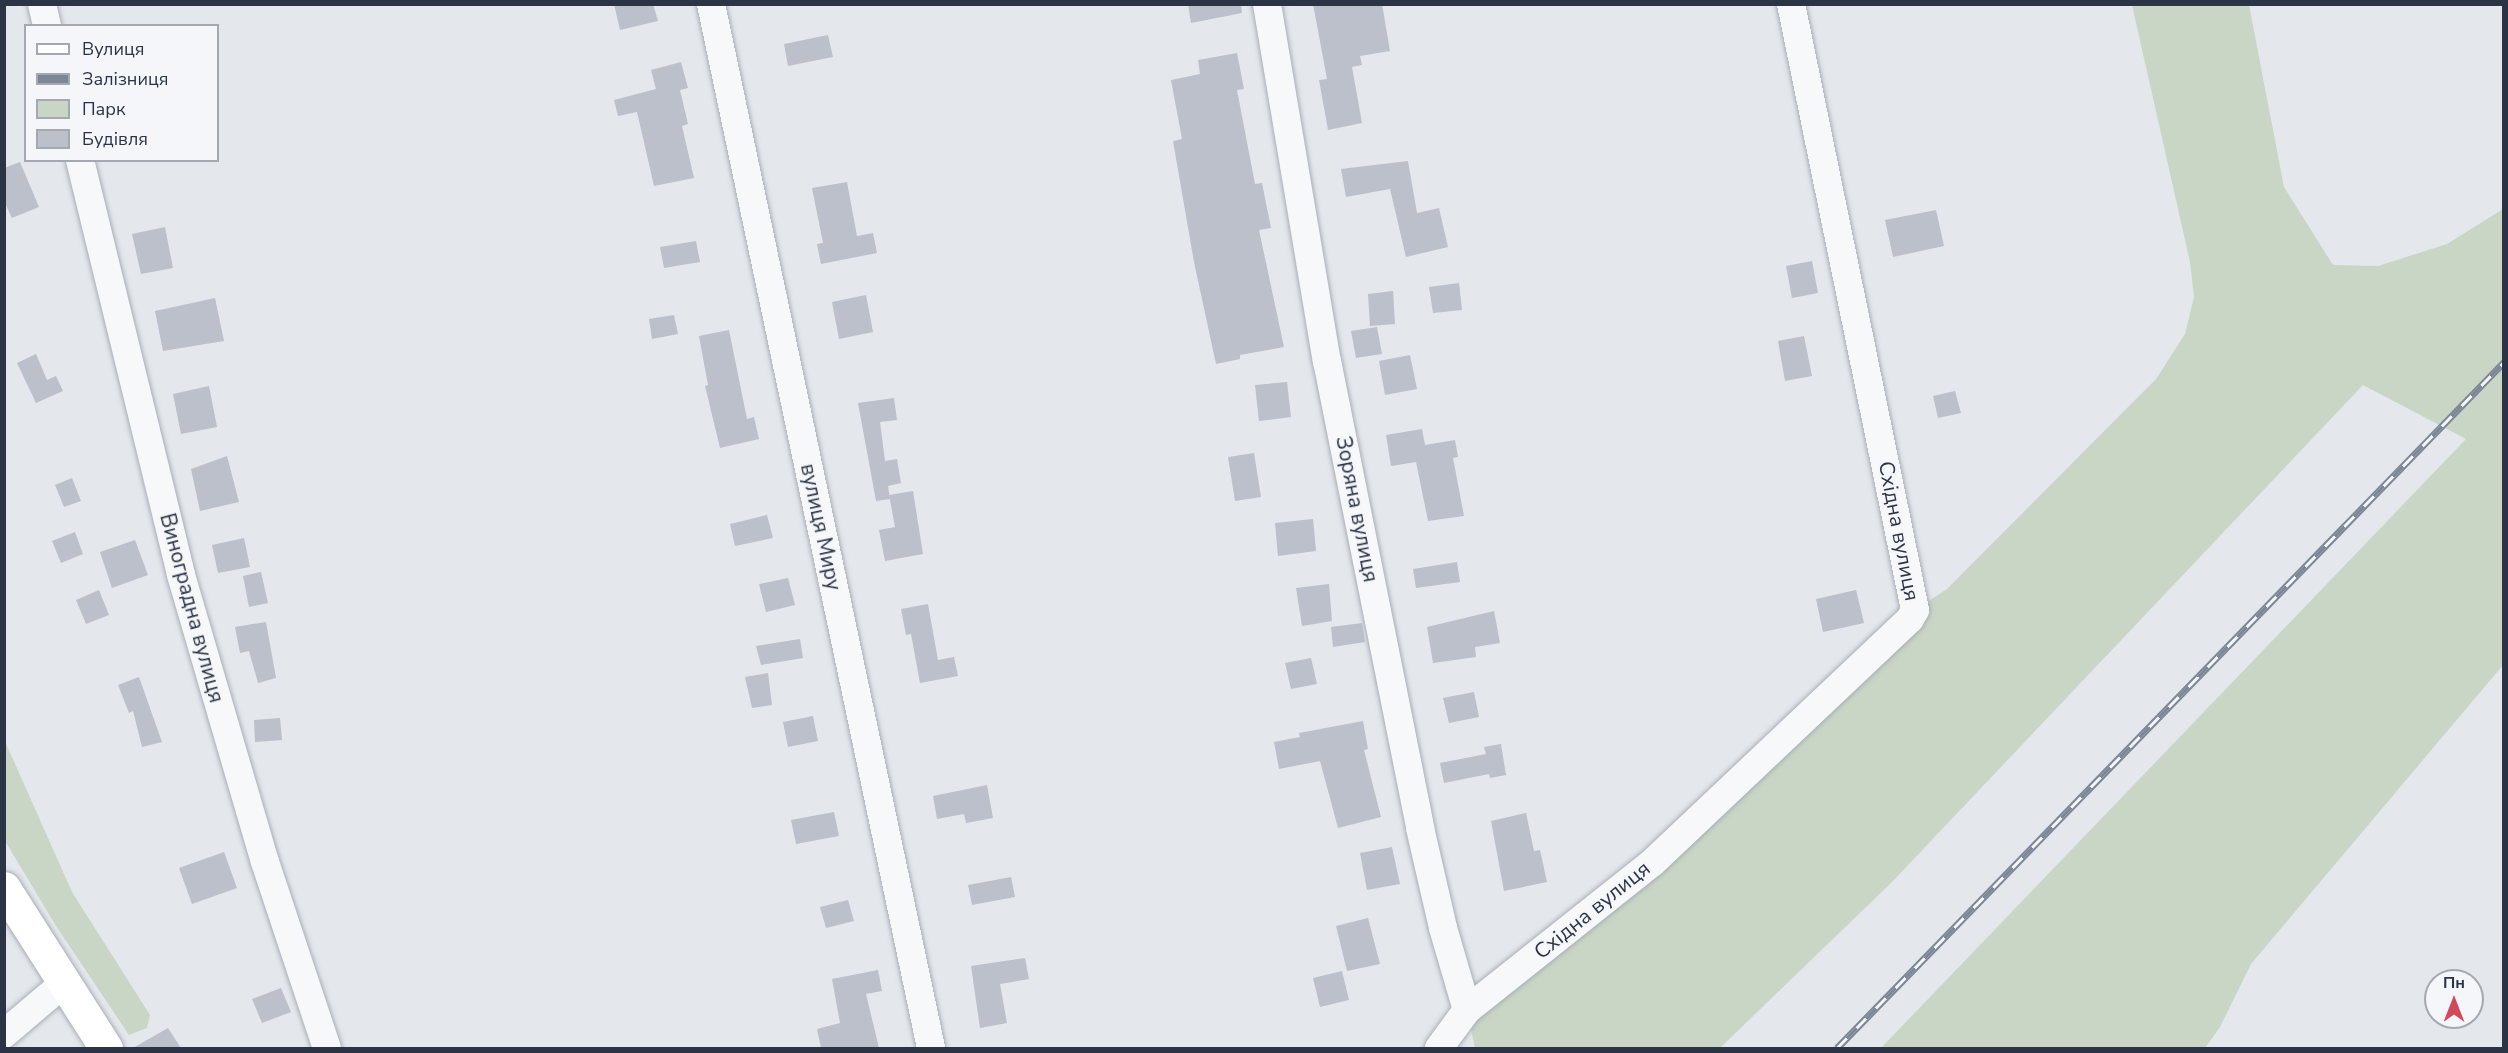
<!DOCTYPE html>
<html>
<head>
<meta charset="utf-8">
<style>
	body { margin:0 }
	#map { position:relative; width:2508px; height:1053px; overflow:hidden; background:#e4e7ec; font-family:"Nunito Sans",sans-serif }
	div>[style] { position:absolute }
	.green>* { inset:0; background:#c9d6c5 }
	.building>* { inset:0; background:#bbc0ca }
	.roads { filter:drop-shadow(0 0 2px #a9aeb7) drop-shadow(0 0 2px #a9aeb7) }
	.minor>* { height:28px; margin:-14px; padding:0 14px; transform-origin:14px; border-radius:14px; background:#f7f8fa }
	.major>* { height:33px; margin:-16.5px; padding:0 16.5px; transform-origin:16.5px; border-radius:16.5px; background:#fff }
	.rail>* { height:7px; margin-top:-3.5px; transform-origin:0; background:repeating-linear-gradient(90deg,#f4f6f9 0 14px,#7d8696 0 28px); box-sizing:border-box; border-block:2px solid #7d8696 }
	span { translate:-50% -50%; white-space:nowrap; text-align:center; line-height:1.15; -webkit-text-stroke:4.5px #f4f6f9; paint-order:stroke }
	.street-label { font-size:21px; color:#2b3445 }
	.frame { position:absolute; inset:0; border:6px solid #2b3445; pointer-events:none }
	.legend { position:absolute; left:24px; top:24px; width:195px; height:138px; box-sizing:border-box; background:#f4f6f9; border:2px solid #a4a8b1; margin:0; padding:8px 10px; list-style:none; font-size:18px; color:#2b3445 }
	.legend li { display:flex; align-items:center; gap:12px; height:30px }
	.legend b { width:30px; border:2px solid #a4a8b1 }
	.north { position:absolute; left:2424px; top:969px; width:60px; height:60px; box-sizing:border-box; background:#f4f6f9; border:2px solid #a4a8b1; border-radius:50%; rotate:0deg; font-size:16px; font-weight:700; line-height:24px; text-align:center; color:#2b3445 }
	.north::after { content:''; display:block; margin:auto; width:21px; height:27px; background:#d1495b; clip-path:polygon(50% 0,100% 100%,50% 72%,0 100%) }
</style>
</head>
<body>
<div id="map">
	<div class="green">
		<div style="clip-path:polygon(2132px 5px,2249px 5px,2284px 187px,2333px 265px,2378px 266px,2447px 244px,2503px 209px,2503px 665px,2251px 964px,2220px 1027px,2205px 1048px,1881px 1048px,2466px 439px,2363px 385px,1892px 882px,1720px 1048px,1475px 1048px,1467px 1010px,1915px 610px,1947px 589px,2156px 379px,2185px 334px,2194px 297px,2190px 262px)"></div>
		<div style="clip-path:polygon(4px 739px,72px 892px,150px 1015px,147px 1028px,129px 1035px,56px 926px,5px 841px)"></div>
	</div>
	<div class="building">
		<div style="clip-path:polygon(614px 4px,653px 4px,658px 21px,620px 30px)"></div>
		<div style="clip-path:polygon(1188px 4px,1241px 4px,1242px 13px,1191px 23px)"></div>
		<div style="clip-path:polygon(1313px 4px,1382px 4px,1390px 51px,1360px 56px,1362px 65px,1352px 67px,1362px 123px,1328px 130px,1319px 80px,1327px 79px)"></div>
		<div style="clip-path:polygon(828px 35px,833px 57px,788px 66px,784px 44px)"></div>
		<div style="clip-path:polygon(1237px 53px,1244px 89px,1237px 90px,1255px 184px,1262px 183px,1271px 228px,1259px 230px,1284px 347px,1240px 355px,1240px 359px,1216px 364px,1194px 262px,1173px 141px,1182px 139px,1171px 80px,1200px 74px,1198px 60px)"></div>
		<div style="clip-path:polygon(681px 62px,688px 88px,680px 90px,688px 124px,682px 126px,694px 178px,654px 186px,637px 112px,618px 116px,614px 100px,656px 89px,651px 70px)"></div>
		<div style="clip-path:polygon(1408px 161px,1417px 213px,1439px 208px,1448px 247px,1406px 257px,1390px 189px,1346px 197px,1341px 169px)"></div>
		<div style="clip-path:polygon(20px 162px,39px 207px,12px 218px,4px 201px,4px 168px)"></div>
		<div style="clip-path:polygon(847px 182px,857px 236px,873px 233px,877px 253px,821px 264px,817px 244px,823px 243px,812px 188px)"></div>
		<div style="clip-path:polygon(1936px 210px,1944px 246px,1893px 257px,1885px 220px)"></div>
		<div style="clip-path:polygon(165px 227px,173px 268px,141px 274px,132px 234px)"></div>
		<div style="clip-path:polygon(696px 241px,700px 262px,664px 268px,660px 247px)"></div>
		<div style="clip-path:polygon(1812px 261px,1818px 293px,1792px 298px,1786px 266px)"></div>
		<div style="clip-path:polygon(1459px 283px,1462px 310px,1433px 313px,1429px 287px)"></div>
		<div style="clip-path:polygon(1393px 291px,1395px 324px,1370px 326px,1368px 294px)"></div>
		<div style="clip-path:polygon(866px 295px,873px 332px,839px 339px,832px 302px)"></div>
		<div style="clip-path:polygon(215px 298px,224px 341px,163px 351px,155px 311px)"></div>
		<div style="clip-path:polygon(674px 315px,678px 334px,652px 339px,649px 319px)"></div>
		<div style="clip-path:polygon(1377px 327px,1382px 354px,1356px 358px,1351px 331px)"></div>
		<div style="clip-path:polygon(729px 330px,747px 419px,754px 417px,759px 439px,720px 448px,705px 386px,708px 385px,699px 336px)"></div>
		<div style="clip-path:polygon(1804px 336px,1812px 376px,1785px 381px,1778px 341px)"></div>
		<div style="clip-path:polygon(36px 354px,47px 380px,56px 376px,63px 391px,36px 403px,17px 363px)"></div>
		<div style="clip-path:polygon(1410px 355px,1417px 389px,1385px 395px,1379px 361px)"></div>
		<div style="clip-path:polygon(1287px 382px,1291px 417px,1259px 421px,1255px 385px)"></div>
		<div style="clip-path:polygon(209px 386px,217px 427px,181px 434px,173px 394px)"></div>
		<div style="clip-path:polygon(1955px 391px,1961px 413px,1938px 418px,1933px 396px)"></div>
		<div style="clip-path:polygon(894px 398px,897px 420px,880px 422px,885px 461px,897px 459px,901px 483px,888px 486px,890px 499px,876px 501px,858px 403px)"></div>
		<div style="clip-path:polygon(1422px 429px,1425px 445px,1455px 440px,1458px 457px,1453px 458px,1464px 516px,1428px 521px,1416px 462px,1391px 466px,1386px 435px)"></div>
		<div style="clip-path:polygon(1254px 453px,1261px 497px,1235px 501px,1228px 457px)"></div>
		<div style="clip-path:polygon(227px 456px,239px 502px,200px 511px,191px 469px)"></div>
		<div style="clip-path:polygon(72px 478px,81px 501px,64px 507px,55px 485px)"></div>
		<div style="clip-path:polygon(913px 491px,923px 554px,885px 561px,879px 530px,895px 527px,889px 495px)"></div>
		<div style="clip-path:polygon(767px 515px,773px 538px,735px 546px,730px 524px)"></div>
		<div style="clip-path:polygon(1313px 519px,1316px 551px,1278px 556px,1275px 523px)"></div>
		<div style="clip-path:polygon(75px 532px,83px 554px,61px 563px,52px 541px)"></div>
		<div style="clip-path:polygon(244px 538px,250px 567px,218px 573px,212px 545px)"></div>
		<div style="clip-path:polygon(135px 540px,148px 575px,112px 588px,100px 552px)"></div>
		<div style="clip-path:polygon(1457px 562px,1460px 582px,1416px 588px,1413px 569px)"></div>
		<div style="clip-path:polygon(261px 572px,268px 603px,249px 607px,243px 576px)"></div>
		<div style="clip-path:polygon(788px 578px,795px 605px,766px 612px,759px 584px)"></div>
		<div style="clip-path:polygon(1329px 584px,1332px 621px,1302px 626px,1296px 588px)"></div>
		<div style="clip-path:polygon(99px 590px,109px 615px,86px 624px,76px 600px)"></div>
		<div style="clip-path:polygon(1856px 590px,1864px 623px,1823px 632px,1816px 599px)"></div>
		<div style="clip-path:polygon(928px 604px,938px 660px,954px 657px,958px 676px,920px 683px,911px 634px,906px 635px,901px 609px)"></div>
		<div style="clip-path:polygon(1494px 611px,1500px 643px,1475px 647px,1476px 657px,1433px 663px,1427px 627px)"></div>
		<div style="clip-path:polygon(266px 622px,276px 678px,258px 683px,249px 651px,240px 653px,235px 627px)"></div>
		<div style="clip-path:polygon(1362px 623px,1365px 642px,1333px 647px,1331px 627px)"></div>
		<div style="clip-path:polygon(800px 639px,803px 658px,761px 665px,756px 646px)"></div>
		<div style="clip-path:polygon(1311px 658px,1317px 684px,1291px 689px,1285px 663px)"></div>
		<div style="clip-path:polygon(768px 673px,772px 705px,752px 708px,745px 677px)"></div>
		<div style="clip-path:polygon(139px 677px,162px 742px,142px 747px,133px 711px,129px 713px,118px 685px)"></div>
		<div style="clip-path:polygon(1474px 692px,1479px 717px,1449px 723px,1443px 698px)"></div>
		<div style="clip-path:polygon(813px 716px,818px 741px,788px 747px,783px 722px)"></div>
		<div style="clip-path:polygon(280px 718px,282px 740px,255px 742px,254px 720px)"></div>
		<div style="clip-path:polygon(1363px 721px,1368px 749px,1364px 750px,1381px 817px,1338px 828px,1320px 761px,1279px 769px,1274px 742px,1300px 737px,1299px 733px)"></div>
		<div style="clip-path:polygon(1501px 744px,1506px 775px,1490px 778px,1489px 774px,1444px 783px,1440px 763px,1486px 754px,1484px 747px)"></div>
		<div style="clip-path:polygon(987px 785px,993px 818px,966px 823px,964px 814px,937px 819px,933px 796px)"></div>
		<div style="clip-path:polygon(834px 812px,839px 836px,796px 844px,791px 820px)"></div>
		<div style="clip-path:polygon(1526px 813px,1534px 851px,1540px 850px,1547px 882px,1504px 891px,1491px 821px)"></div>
		<div style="clip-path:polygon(1392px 847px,1400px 884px,1367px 890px,1360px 853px)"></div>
		<div style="clip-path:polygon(224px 852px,237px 888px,192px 904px,179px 868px)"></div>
		<div style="clip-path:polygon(1011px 877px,1015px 897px,972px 905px,968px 885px)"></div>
		<div style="clip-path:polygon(848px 900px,854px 921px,826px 928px,820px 907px)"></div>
		<div style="clip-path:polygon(1368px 918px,1380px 964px,1347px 971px,1336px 926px)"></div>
		<div style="clip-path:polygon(1025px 958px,1029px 979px,1000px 984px,1007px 1023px,980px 1028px,971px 966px)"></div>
		<div style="clip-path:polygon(878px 970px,882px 991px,866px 994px,879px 1048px,821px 1048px,817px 1029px,840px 1023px,832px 979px)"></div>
		<div style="clip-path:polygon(1342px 971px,1349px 1000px,1320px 1007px,1313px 978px)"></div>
		<div style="clip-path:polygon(281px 988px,291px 1012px,262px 1023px,252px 999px)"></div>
		<div style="clip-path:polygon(168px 1028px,181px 1048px,133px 1048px)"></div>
	</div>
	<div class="roads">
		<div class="minor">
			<div style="left:42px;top:4px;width:23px;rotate:77deg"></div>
			<div style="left:711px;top:4px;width:1067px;rotate:78.1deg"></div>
			<div style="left:1267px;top:4px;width:362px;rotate:80.5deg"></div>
			<div style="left:1327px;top:361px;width:476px;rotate:78.7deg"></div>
			<div style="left:1420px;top:828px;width:103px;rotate:77deg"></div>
			<div style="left:1443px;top:928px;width:85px;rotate:73.7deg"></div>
			<div style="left:80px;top:160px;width:427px;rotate:76.3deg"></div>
			<div style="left:181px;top:575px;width:299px;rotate:73.7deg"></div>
			<div style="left:265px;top:862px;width:196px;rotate:71.6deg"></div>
			<div style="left:4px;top:1034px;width:79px;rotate:-40.4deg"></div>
			<div style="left:1439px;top:1048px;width:47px;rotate:-53.6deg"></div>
			<div style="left:1467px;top:1010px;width:236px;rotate:-38.5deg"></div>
			<div style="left:1652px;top:863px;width:355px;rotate:-43.4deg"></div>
			<div style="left:1910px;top:619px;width:10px;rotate:-61deg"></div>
			<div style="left:1915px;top:610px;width:619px;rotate:-101.56deg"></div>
		</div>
		<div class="major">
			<div style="left:4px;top:888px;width:190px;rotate:57.5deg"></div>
		</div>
	</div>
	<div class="rail">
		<div style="left:1837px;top:1048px;width:957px;rotate:-45.8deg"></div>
	</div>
	<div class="street-label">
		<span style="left:1357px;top:509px;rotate:79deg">Зоряна вулиця</span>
		<span style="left:821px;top:527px;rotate:78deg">вулиця Миру</span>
		<span style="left:1899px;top:531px;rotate:79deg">Східна вулиця</span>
		<span style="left:192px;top:608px;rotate:75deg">Виноградна вулиця</span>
		<span style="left:1592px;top:910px;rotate:-39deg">Східна вулиця</span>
	</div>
	<div class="frame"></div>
	<ul class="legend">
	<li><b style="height:8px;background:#fff"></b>Вулиця</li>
	<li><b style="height:8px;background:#7d8696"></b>Залізниця</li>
	<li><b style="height:16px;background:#c9d6c5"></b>Парк</li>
	<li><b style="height:16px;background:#bbc0ca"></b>Будівля</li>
	</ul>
	<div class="north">Пн</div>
</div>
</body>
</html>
